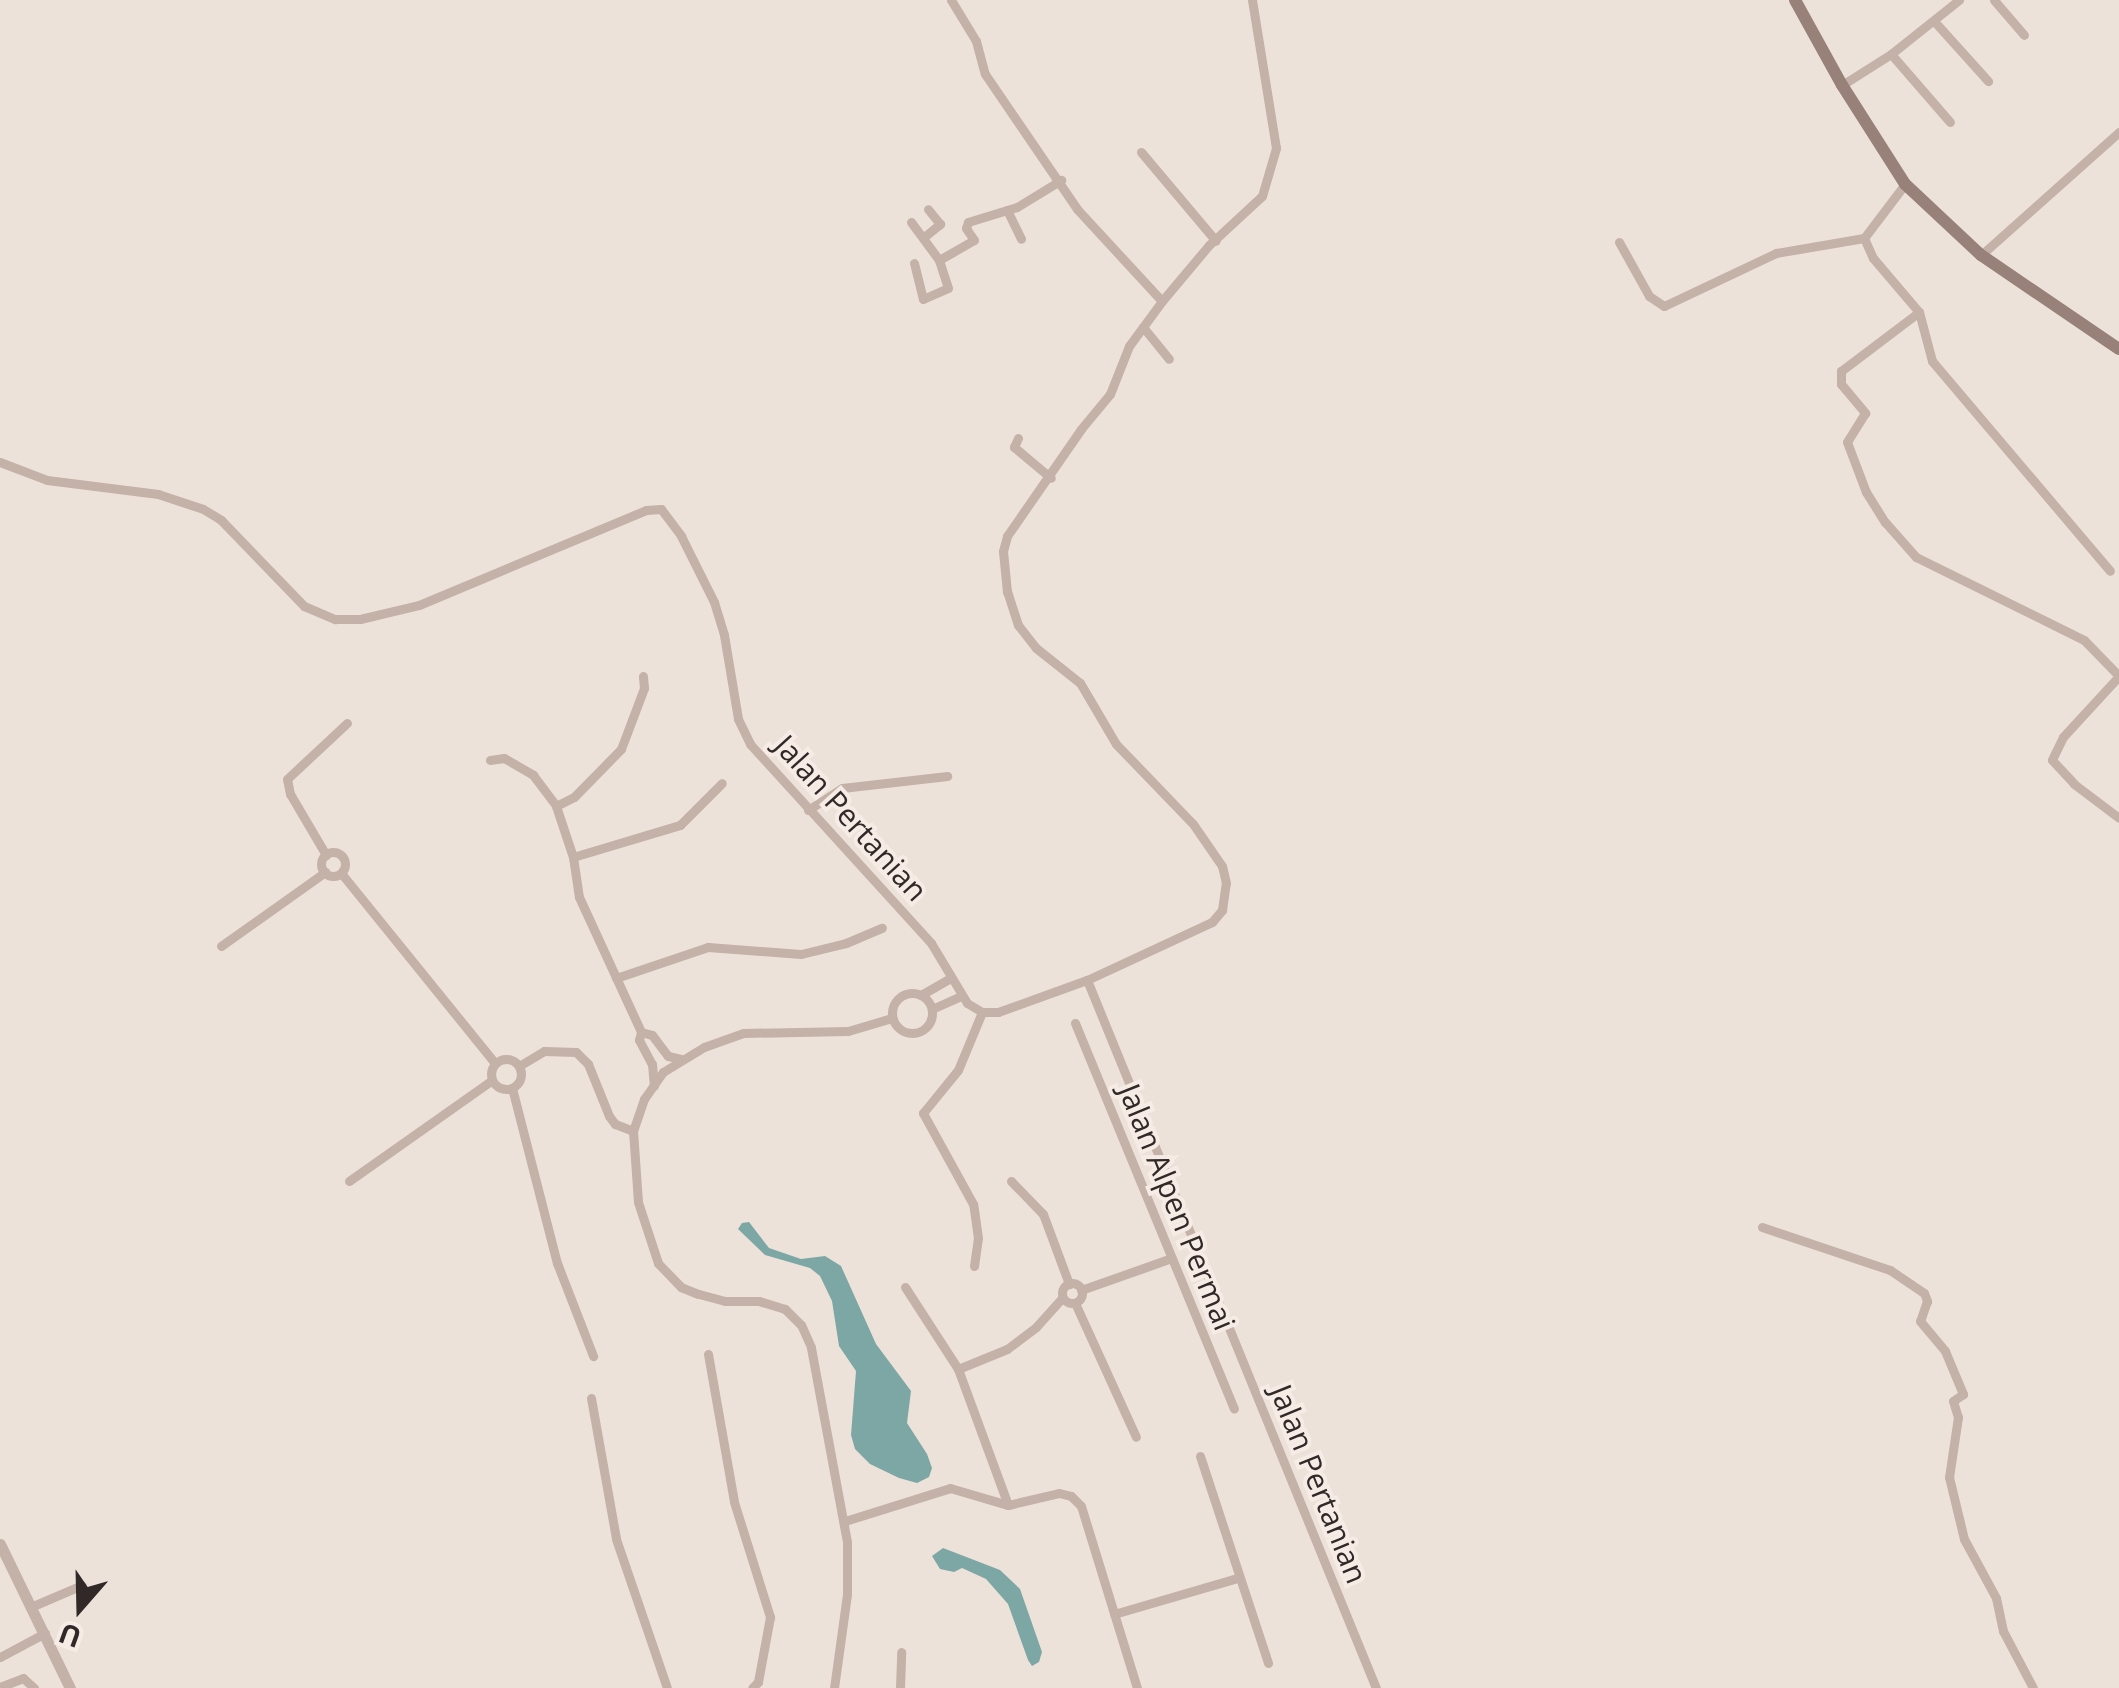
<!DOCTYPE html>
<html>
<head>
<meta charset="utf-8">
<style>
	body { margin:0 }
	#map { position:relative; width:2119px; height:1688px; overflow:hidden; background:#ede2da; font-family:"Open Sans",sans-serif }
	div>[style] { position:absolute }
	.water>* { inset:0; background:#7da7a4 }
	.minor>* { height:9px; margin:-4.5px; padding:0 4.5px; transform-origin:4.5px; border-radius:4.5px; background:#c4b1a7 }
	.minor>.ring { margin:-4.5px; padding:0; box-sizing:content-box; background:none; border:9px solid #c4b1a7; border-radius:50% }
	.tertiary>* { height:11px; margin:-5.5px; padding:0 5.5px; transform-origin:5.5px; border-radius:5.5px; background:#c4b1a7 }
	.secondary>* { height:12px; margin:-6px; padding:0 6px; transform-origin:6px; border-radius:6px; background:#978179 }
	span { translate:-50% -50%; white-space:nowrap; text-align:center; line-height:1.15; -webkit-text-stroke:8px #f6ece5; paint-order:stroke }
	.street-label { font-size:30px; color:#312927 }
	.north { position:absolute; left:30px; top:1558px; width:100px; height:100px; -webkit-text-stroke:8px #f6ece5; paint-order:stroke; rotate:200deg; font-size:28px; font-weight:700; line-height:40px; text-align:center; color:#312927 }
	.north::after { content:''; display:block; margin:auto; width:35px; height:45px; background:#312927; clip-path:polygon(50% 0,100% 100%,50% 72%,0 100%) }
</style>
</head>
<body>
<div id="map">
	<div class="water">
		<div style="clip-path:polygon(749px 1222px,769px 1248px,801px 1259px,825px 1256px,841px 1266px,876px 1344px,911px 1391px,907px 1423px,927px 1454px,932px 1468px,929px 1477px,917px 1483px,899px 1478px,870px 1464px,855px 1449px,851px 1435px,856px 1371px,839px 1346px,832px 1301px,820px 1276px,810px 1268px,765px 1255px,738px 1229px,742px 1223px)"></div>
		<div style="clip-path:polygon(943px 1548px,1000px 1570px,1020px 1589px,1042px 1652px,1039px 1662px,1032px 1666px,1028px 1660px,1008px 1604px,986px 1579px,962px 1568px,954px 1572px,940px 1569px,932px 1556px)"></div>
	</div>
	<div class="minor">
		<div style="left:951px;top:0;width:48px;rotate:58.6deg"></div>
		<div style="left:976px;top:41px;width:34px;rotate:75deg"></div>
		<div style="left:985px;top:74px;width:163px;rotate:55.7deg"></div>
		<div style="left:1077px;top:209px;width:125px;rotate:47.3deg"></div>
		<div style="left:1994px;top:0;width:46px;rotate:49.4deg"></div>
		<div style="left:1934px;top:21px;width:81px;rotate:48deg"></div>
		<div style="left:1891px;top:54px;width:90px;rotate:49.1deg"></div>
		<div style="left:1842px;top:85px;width:58px;rotate:-32.3deg"></div>
		<div style="left:1891px;top:54px;width:87px;rotate:-38.5deg"></div>
		<div style="left:1141px;top:152px;width:116px;rotate:49.9deg"></div>
		<div style="left:1905px;top:184px;width:68px;rotate:127.2deg"></div>
		<div style="left:1864px;top:238px;width:22px;rotate:66deg"></div>
		<div style="left:1873px;top:258px;width:71px;rotate:49.6deg"></div>
		<div style="left:1919px;top:312px;width:51px;rotate:75.1deg"></div>
		<div style="left:1932px;top:361px;width:275px;rotate:49.7deg"></div>
		<div style="left:1007px;top:210px;width:32px;rotate:64deg"></div>
		<div style="left:911px;top:222px;width:47px;rotate:53.6deg"></div>
		<div style="left:924px;top:237px;width:21px;rotate:-39deg"></div>
		<div style="left:940px;top:224px;width:19px;rotate:-129deg"></div>
		<div style="left:1619px;top:242px;width:62px;rotate:60.9deg"></div>
		<div style="left:1649px;top:296px;width:18px;rotate:34deg"></div>
		<div style="left:1664px;top:306px;width:124px;rotate:-25.3deg"></div>
		<div style="left:1776px;top:253px;width:89px;rotate:-9.7deg"></div>
		<div style="left:1981px;top:255px;width:185px;rotate:-41.7deg"></div>
		<div style="left:914px;top:263px;width:37px;rotate:76deg"></div>
		<div style="left:923px;top:299px;width:27px;rotate:-24deg"></div>
		<div style="left:948px;top:288px;width:29px;rotate:-108deg"></div>
		<div style="left:939px;top:260px;width:40px;rotate:-29.7deg"></div>
		<div style="left:974px;top:240px;width:14px;rotate:-124deg"></div>
		<div style="left:966px;top:228px;width:6px;rotate:-72deg"></div>
		<div style="left:968px;top:222px;width:51px;rotate:-17deg"></div>
		<div style="left:1017px;top:207px;width:52px;rotate:-31.5deg"></div>
		<div style="left:1919px;top:312px;width:98px;rotate:142.9deg"></div>
		<div style="left:1841px;top:371px;width:13px;rotate:90deg"></div>
		<div style="left:1841px;top:384px;width:38px;rotate:50deg"></div>
		<div style="left:1865px;top:413px;width:34px;rotate:122deg"></div>
		<div style="left:1847px;top:442px;width:53px;rotate:69.2deg"></div>
		<div style="left:1866px;top:492px;width:36px;rotate:58deg"></div>
		<div style="left:1885px;top:522px;width:47px;rotate:48.5deg"></div>
		<div style="left:1916px;top:557px;width:187px;rotate:26.3deg"></div>
		<div style="left:2084px;top:640px;width:50px;rotate:45.8deg"></div>
		<div style="left:1143px;top:327px;width:41px;rotate:50.9deg"></div>
		<div style="left:1018px;top:438px;width:10px;rotate:114deg"></div>
		<div style="left:1014px;top:447px;width:48px;rotate:40deg"></div>
		<div style="left:0;top:462px;width:50px;rotate:21deg"></div>
		<div style="left:47px;top:480px;width:112px;rotate:7.2deg"></div>
		<div style="left:158px;top:494px;width:47px;rotate:18.4deg"></div>
		<div style="left:203px;top:509px;width:21px;rotate:31deg"></div>
		<div style="left:221px;top:520px;width:120px;rotate:46deg"></div>
		<div style="left:304px;top:606px;width:34px;rotate:23deg"></div>
		<div style="left:335px;top:619px;width:25px"></div>
		<div style="left:360px;top:619px;width:61px;rotate:-13.3deg"></div>
		<div style="left:419px;top:605px;width:246px;rotate:-22.7deg"></div>
		<div style="left:646px;top:510px;width:15px;rotate:-4deg"></div>
		<div style="left:661px;top:509px;width:34px;rotate:53deg"></div>
		<div style="left:681px;top:536px;width:74px;rotate:63.4deg"></div>
		<div style="left:714px;top:602px;width:34px;rotate:73deg"></div>
		<div style="left:724px;top:635px;width:85px;rotate:80.5deg"></div>
		<div style="left:738px;top:719px;width:28px;rotate:64deg"></div>
		<div style="left:750px;top:744px;width:269px;rotate:47.7deg"></div>
		<div style="left:931px;top:943px;width:70px;rotate:59deg"></div>
		<div style="left:967px;top:1003px;width:17px;rotate:31deg"></div>
		<div style="left:982px;top:1012px;width:16px"></div>
		<div style="left:998px;top:1012px;width:95px;rotate:-19.8deg"></div>
		<div style="left:1087px;top:980px;width:138px;rotate:-24.9deg"></div>
		<div style="left:1212px;top:922px;width:16px;rotate:-50deg"></div>
		<div style="left:1222px;top:910px;width:27px;rotate:-82deg"></div>
		<div style="left:1226px;top:883px;width:17px;rotate:-103deg"></div>
		<div style="left:1222px;top:866px;width:51px;rotate:-124.6deg"></div>
		<div style="left:1193px;top:824px;width:111px;rotate:-133.9deg"></div>
		<div style="left:1116px;top:744px;width:71px;rotate:-120.5deg"></div>
		<div style="left:1080px;top:683px;width:56px;rotate:-141.5deg"></div>
		<div style="left:1036px;top:648px;width:29px;rotate:-128deg"></div>
		<div style="left:1018px;top:625px;width:35px;rotate:-108deg"></div>
		<div style="left:1007px;top:592px;width:41px;rotate:-95.6deg"></div>
		<div style="left:1003px;top:551px;width:16px;rotate:-75deg"></div>
		<div style="left:1007px;top:536px;width:130px;rotate:-55.3deg"></div>
		<div style="left:1081px;top:429px;width:45px;rotate:-50.4deg"></div>
		<div style="left:1110px;top:394px;width:52px;rotate:-68.4deg"></div>
		<div style="left:1129px;top:346px;width:56px;rotate:-53.7deg"></div>
		<div style="left:1162px;top:301px;width:73px;rotate:-50deg"></div>
		<div style="left:1209px;top:245px;width:72px;rotate:-42.8deg"></div>
		<div style="left:1262px;top:196px;width:50px;rotate:-73.7deg"></div>
		<div style="left:1276px;top:148px;width:150px;rotate:-99.2deg"></div>
		<div style="left:2119px;top:676px;width:83px;rotate:132.6deg"></div>
		<div style="left:2063px;top:737px;width:25px;rotate:116deg"></div>
		<div style="left:2052px;top:760px;width:33px;rotate:47deg"></div>
		<div style="left:2074px;top:784px;width:56px;rotate:37.1deg"></div>
		<div style="left:490px;top:760px;width:14px;rotate:-8deg"></div>
		<div style="left:504px;top:758px;width:34px;rotate:30deg"></div>
		<div style="left:533px;top:775px;width:39px;rotate:53deg"></div>
		<div style="left:556px;top:806px;width:54px;rotate:71.6deg"></div>
		<div style="left:573px;top:857px;width:40px;rotate:81.5deg"></div>
		<div style="left:579px;top:897px;width:149px;rotate:65.3deg"></div>
		<div style="left:641px;top:1032px;width:8px;rotate:104deg"></div>
		<div style="left:639px;top:1040px;width:27px;rotate:62deg"></div>
		<div style="left:652px;top:1064px;width:22px;rotate:85deg"></div>
		<div style="left:556px;top:806px;width:20px;rotate:-27deg"></div>
		<div style="left:574px;top:797px;width:67px;rotate:-45.6deg"></div>
		<div style="left:621px;top:749px;width:65px;rotate:-69.3deg"></div>
		<div style="left:644px;top:688px;width:12px;rotate:-95deg"></div>
		<div style="left:808px;top:810px;width:40px;rotate:-32.9deg"></div>
		<div style="left:842px;top:788px;width:106px;rotate:-6.5deg"></div>
		<div class="ring" style="left:321px;top:852px;width:15px;height:15px"></div>
		<div style="left:326px;top:855px;width:71px;rotate:-120.5deg"></div>
		<div style="left:290px;top:794px;width:15px;rotate:-101deg"></div>
		<div style="left:287px;top:779px;width:82px;rotate:-43deg"></div>
		<div style="left:573px;top:857px;width:112px;rotate:-16.7deg"></div>
		<div style="left:680px;top:825px;width:59px;rotate:-45deg"></div>
		<div style="left:341px;top:873px;width:245px;rotate:51deg"></div>
		<div style="left:221px;top:946px;width:128px;rotate:-35.4deg"></div>
		<div style="left:616px;top:978px;width:97px;rotate:-18.6deg"></div>
		<div style="left:708px;top:947px;width:93px;rotate:4.3deg"></div>
		<div style="left:801px;top:954px;width:46px;rotate:-13.7deg"></div>
		<div style="left:846px;top:943px;width:39px;rotate:-23deg"></div>
		<div style="left:1087px;top:980px;width:765px;rotate:67.8deg"></div>
		<div class="ring" style="left:892px;top:993px;width:31px;height:31px"></div>
		<div style="left:921px;top:995px;width:34px;rotate:-30deg"></div>
		<div style="left:932px;top:1009px;width:32px;rotate:-24deg"></div>
		<div style="left:1075px;top:1023px;width:417px;rotate:67.6deg"></div>
		<div style="left:641px;top:1032px;width:11px;rotate:15deg"></div>
		<div style="left:652px;top:1035px;width:26px;rotate:53deg"></div>
		<div style="left:668px;top:1056px;width:13px;rotate:13deg"></div>
		<div class="ring" style="left:491px;top:1059px;width:21px;height:21px"></div>
		<div style="left:519px;top:1066px;width:29px;rotate:-31deg"></div>
		<div style="left:544px;top:1051px;width:32px;rotate:2deg"></div>
		<div style="left:576px;top:1052px;width:17px;rotate:45deg"></div>
		<div style="left:588px;top:1064px;width:56px;rotate:68deg"></div>
		<div style="left:609px;top:1116px;width:10px;rotate:53deg"></div>
		<div style="left:615px;top:1124px;width:19px;rotate:21deg"></div>
		<div style="left:512px;top:1088px;width:181px;rotate:75.6deg"></div>
		<div style="left:557px;top:1263px;width:100px;rotate:68.8deg"></div>
		<div style="left:349px;top:1181px;width:175px;rotate:-35.2deg"></div>
		<div style="left:1011px;top:1181px;width:46px;rotate:45.9deg"></div>
		<div style="left:1043px;top:1214px;width:75px;rotate:69.6deg"></div>
		<div style="left:1762px;top:1227px;width:135px;rotate:18.6deg"></div>
		<div style="left:1890px;top:1270px;width:41px;rotate:34.1deg"></div>
		<div style="left:1924px;top:1293px;width:9px;rotate:69deg"></div>
		<div style="left:1927px;top:1301px;width:21px;rotate:109deg"></div>
		<div style="left:1920px;top:1321px;width:39px;rotate:50deg"></div>
		<div style="left:1945px;top:1351px;width:47px;rotate:67.3deg"></div>
		<div style="left:1963px;top:1394px;width:12px;rotate:145deg"></div>
		<div style="left:1953px;top:1401px;width:17px;rotate:73deg"></div>
		<div style="left:1958px;top:1417px;width:61px;rotate:98.5deg"></div>
		<div style="left:1949px;top:1477px;width:64px;rotate:76.4deg"></div>
		<div style="left:1964px;top:1539px;width:67px;rotate:61.5deg"></div>
		<div style="left:1996px;top:1598px;width:34px;rotate:78deg"></div>
		<div style="left:2003px;top:1631px;width:64px;rotate:62.2deg"></div>
		<div style="left:974px;top:1266px;width:28px;rotate:-82deg"></div>
		<div style="left:978px;top:1238px;width:34px;rotate:-98deg"></div>
		<div style="left:973px;top:1204px;width:104px;rotate:-118.8deg"></div>
		<div style="left:923px;top:1113px;width:55px;rotate:-50.9deg"></div>
		<div style="left:958px;top:1070px;width:63px;rotate:-67.5deg"></div>
		<div class="ring" style="left:1062px;top:1283px;width:11px;height:11px"></div>
		<div style="left:905px;top:1287px;width:98px;rotate:57.1deg"></div>
		<div style="left:958px;top:1369px;width:145px;rotate:69.8deg"></div>
		<div style="left:1081px;top:1290px;width:96px;rotate:-19.4deg"></div>
		<div style="left:1075px;top:1303px;width:147px;rotate:65.5deg"></div>
		<div style="left:708px;top:1354px;width:150px;rotate:80deg"></div>
		<div style="left:734px;top:1502px;width:121px;rotate:72.6deg"></div>
		<div style="left:770px;top:1617px;width:66px;rotate:100.5deg"></div>
		<div style="left:758px;top:1682px;width:8px;rotate:135deg"></div>
		<div style="left:958px;top:1369px;width:53px;rotate:-22.2deg"></div>
		<div style="left:1007px;top:1349px;width:36px;rotate:-37deg"></div>
		<div style="left:1036px;top:1327px;width:39px;rotate:-48deg"></div>
		<div style="left:591px;top:1398px;width:143px;rotate:79.9deg"></div>
		<div style="left:616px;top:1539px;width:157px;rotate:71.1deg"></div>
		<div style="left:1200px;top:1456px;width:218px;rotate:71.8deg"></div>
		<div style="left:845px;top:1521px;width:110px;rotate:-17.4deg"></div>
		<div style="left:950px;top:1488px;width:60px;rotate:16.3deg"></div>
		<div style="left:1008px;top:1505px;width:52px;rotate:-13.2deg"></div>
		<div style="left:1059px;top:1493px;width:12px;rotate:14deg"></div>
		<div style="left:1071px;top:1496px;width:14px;rotate:45deg"></div>
		<div style="left:1081px;top:1506px;width:190px;rotate:72.9deg"></div>
		<div style="left:33px;top:1606px;width:53px;rotate:-23.2deg"></div>
		<div style="left:1114px;top:1614px;width:128px;rotate:-16.3deg"></div>
		<div style="left:0;top:1657px;width:51px;rotate:-28.1deg"></div>
		<div style="left:0;top:1687px;width:25px;rotate:-21deg"></div>
		<div style="left:23px;top:1678px;width:15px;rotate:42deg"></div>
		<div style="left:834px;top:1688px;width:95px;rotate:-82.1deg"></div>
		<div style="left:847px;top:1594px;width:52px;rotate:-90deg"></div>
		<div style="left:847px;top:1542px;width:198px;rotate:-100.5deg"></div>
		<div style="left:811px;top:1347px;width:24px;rotate:-114deg"></div>
		<div style="left:801px;top:1325px;width:23px;rotate:-135deg"></div>
		<div style="left:785px;top:1309px;width:27px;rotate:-163deg"></div>
		<div style="left:759px;top:1301px;width:34px;rotate:180deg"></div>
		<div style="left:725px;top:1301px;width:28px;rotate:-165deg"></div>
		<div style="left:698px;top:1294px;width:18px;rotate:-158deg"></div>
		<div style="left:681px;top:1287px;width:33px;rotate:-134deg"></div>
		<div style="left:658px;top:1263px;width:64px;rotate:-108.2deg"></div>
		<div style="left:638px;top:1202px;width:71px;rotate:-94deg"></div>
		<div style="left:633px;top:1131px;width:34px;rotate:-71deg"></div>
		<div style="left:644px;top:1099px;width:33px;rotate:-55deg"></div>
		<div style="left:663px;top:1072px;width:48px;rotate:-31.4deg"></div>
		<div style="left:704px;top:1047px;width:41px;rotate:-19.7deg"></div>
		<div style="left:743px;top:1033px;width:105px;rotate:-1.1deg"></div>
		<div style="left:848px;top:1031px;width:46px;rotate:-16.5deg"></div>
		<div style="left:900px;top:1688px;width:36px;rotate:-88deg"></div>
	</div>
	<div class="tertiary">
		<div style="left:0;top:1544px;width:160px;rotate:64.1deg"></div>
	</div>
	<div class="secondary">
		<div style="left:1795px;top:0;width:97px;rotate:61.1deg"></div>
		<div style="left:1842px;top:85px;width:117px;rotate:57.5deg"></div>
		<div style="left:1905px;top:184px;width:104px;rotate:43.1deg"></div>
		<div style="left:1981px;top:255px;width:167px;rotate:34.3deg"></div>
	</div>
	<div class="street-label">
		<span style="left:851px;top:818px;rotate:48deg">Jalan Pertanian</span>
		<span style="left:1177px;top:1207px;rotate:68deg">Jalan Alpen Permai</span>
		<span style="left:1319px;top:1484px;rotate:68deg">Jalan Pertanian</span>
	</div>
	<div class="north">U</div>
</div>
</body>
</html>
